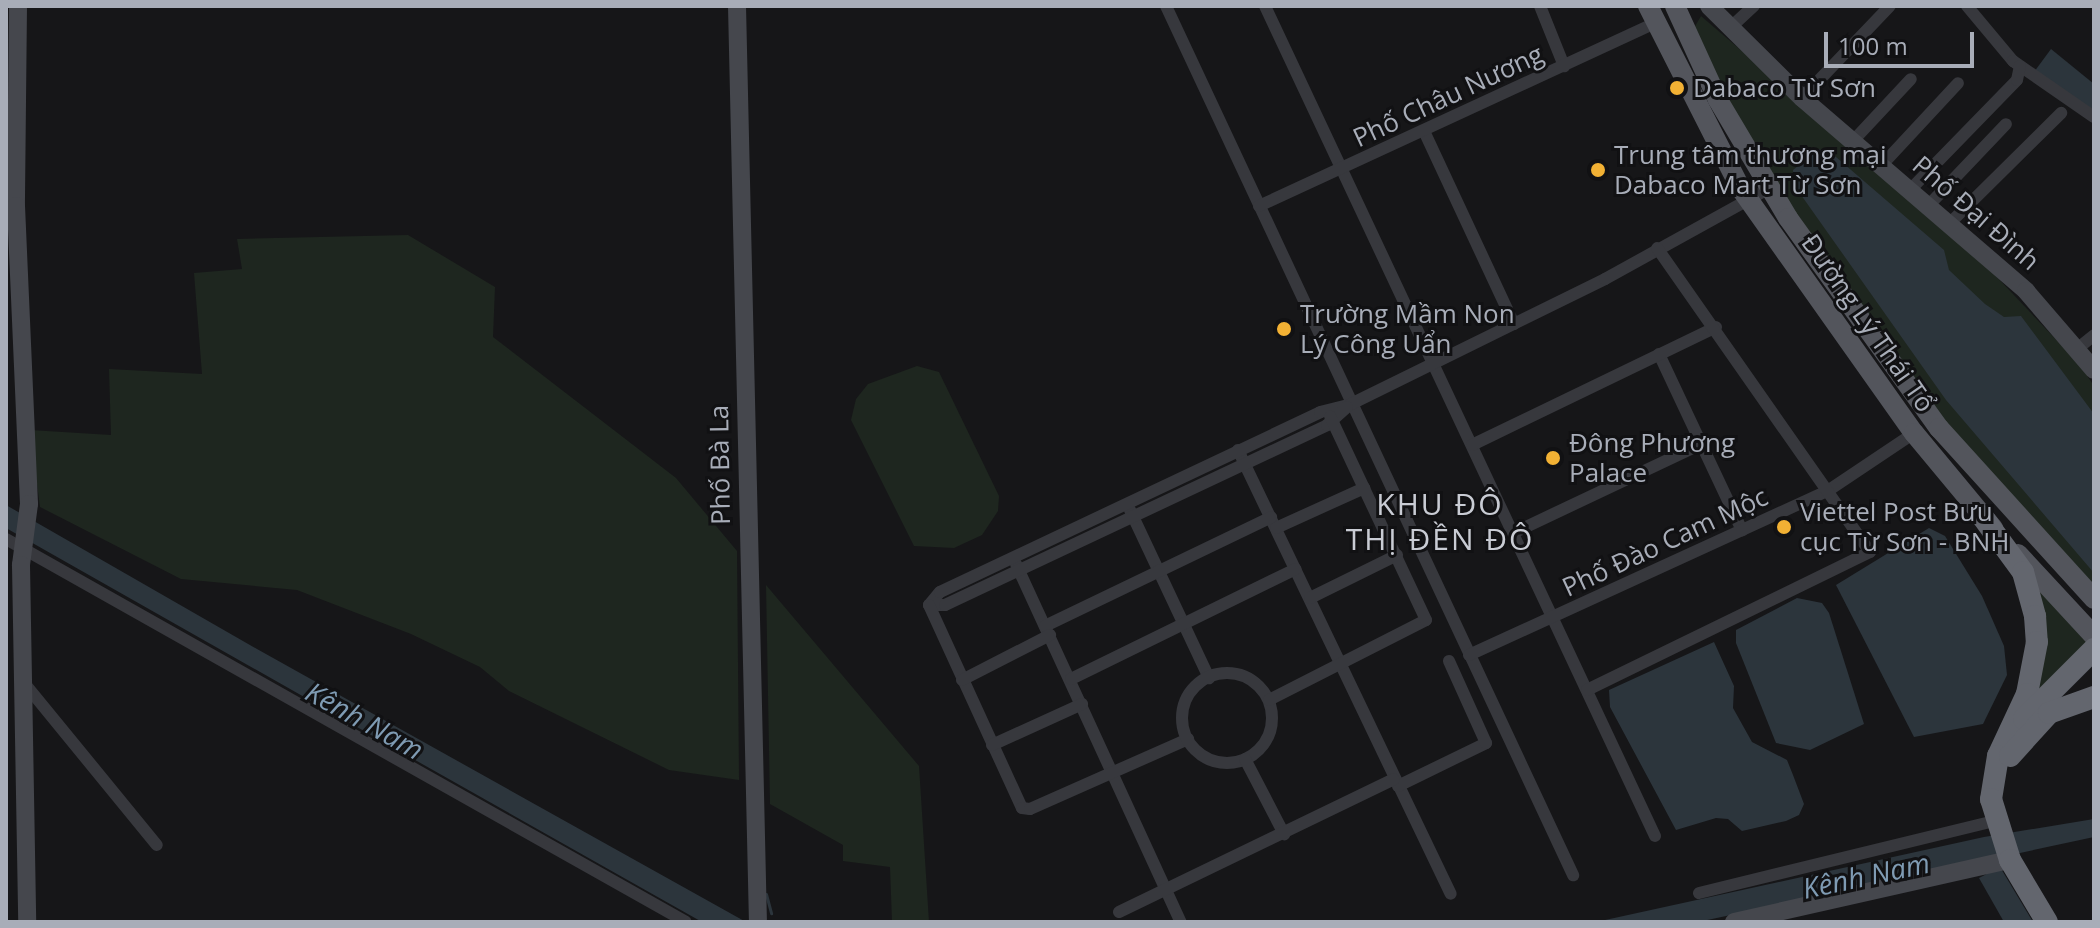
<!DOCTYPE html>
<html>
<head>
<meta charset="utf-8">
<style>
	body { margin:0 }
	#map { position:relative; width:2100px; height:928px; overflow:hidden; background:#161618; font-family:"Open Sans",sans-serif }
	div>[style] { position:absolute }
	.green>* { inset:0; background:#1e261f }
	.water>* { inset:0; background:#2c353c }
	.stream>* { height:3px; margin:-1.5px; padding:0 1.5px; transform-origin:1.5px; border-radius:1.5px; background:#2c353c }
	.street>* { height:12px; margin:-6px; padding:0 6px; transform-origin:6px; border-radius:6px; background:#37383d }
	.street>.ring { margin:-6px; padding:0; box-sizing:content-box; background:none; border:12px solid #37383d; border-radius:50% }
	.secondary>* { height:18px; margin:-9px; padding:0 9px; transform-origin:9px; border-radius:9px; background:#45474d }
	.primary>* { height:20px; margin:-10px; padding:0 10px; transform-origin:10px; border-radius:10px; background:#53555c }
	.highway>* { height:22px; margin:-11px; padding:0 11px; transform-origin:11px; border-radius:11px; background:#63666e }
	.dots>* { width:22px; height:22px; translate:-50% -50%; box-sizing:border-box; border:4px solid #111113; border-radius:50% }
	span { translate:-50% -50%; white-space:nowrap; text-align:center; line-height:1.15; -webkit-text-stroke:6px #111113; paint-order:stroke }
	.poi-label { font-size:26px; color:#a8adb8 }
	.left { translate:0 -50%; text-align:left }
	.street-label { font-size:26px; color:#a8adb8 }
	.water-label { font-size:28px; color:#7f9bb3; font-style:italic }
	.quarter-label { font-size:30px; color:#c9ccd4; letter-spacing:2px }
	.frame { position:absolute; inset:0; border:8px solid #a8adb8; pointer-events:none }
	.scale { position:absolute; left:1824px; top:32px; width:150px; height:36px; box-sizing:border-box; border:4px solid #a8adb8; border-top:0; padding-left:10px; font-size:24px; line-height:28px; white-space:nowrap; color:#a8adb8; -webkit-text-stroke:6px #111113; paint-order:stroke }
</style>
</head>
<body>
<div id="map">
	<div class="green">
		<div style="clip-path:polygon(1701px 16px,1958px 236px,2080px 365px,2094px 386px,2094px 590px,1970px 456px,1788px 204px,1733px 112px,1694px 28px)"></div>
		<div style="clip-path:polygon(408px 235px,495px 287px,493px 337px,676px 478px,737px 551px,739px 780px,669px 770px,509px 691px,480px 667px,411px 634px,297px 590px,181px 579px,40px 507px,30px 430px,111px 435px,109px 369px,202px 374px,194px 273px,242px 269px,237px 239px)"></div>
		<div style="clip-path:polygon(917px 366px,939px 372px,999px 496px,998px 511px,982px 535px,954px 548px,914px 546px,851px 420px,856px 399px,868px 384px)"></div>
		<div style="clip-path:polygon(2030px 575px,2093px 641px,2031px 701px)"></div>
		<div style="clip-path:polygon(766px 585px,919px 766px,929px 922px,892px 922px,890px 867px,843px 861px,843px 845px,770px 804px)"></div>
	</div>
	<div class="water">
		<div style="clip-path:polygon(2051px 49px,2094px 84px,2094px 124px,2031px 76px)"></div>
		<div style="clip-path:polygon(1819px 149px,1836px 157px,1944px 250px,1949px 270px,1985px 304px,2004px 317px,2021px 316px,2094px 414px,2094px 573px,1946px 400px,1794px 185px,1793px 170px)"></div>
		<div style="clip-path:polygon(6px 505px,257px 649px,746px 922px,702px 922px,424px 765px,6px 528px)"></div>
		<div style="clip-path:polygon(1929px 528px,1945px 536px,1982px 596px,2004px 646px,2007px 675px,1983px 724px,1914px 737px,1836px 585px)"></div>
		<div style="clip-path:polygon(1797px 598px,1822px 603px,1829px 613px,1864px 724px,1810px 750px,1776px 743px,1736px 643px,1736px 630px)"></div>
		<div style="clip-path:polygon(1714px 642px,1734px 686px,1733px 708px,1752px 742px,1787px 760px,1793px 775px,1804px 804px,1799px 815px,1786px 821px,1742px 831px,1728px 819px,1716px 818px,1676px 830px,1610px 707px,1609px 690px)"></div>
		<div style="clip-path:polygon(2094px 819px,2094px 837px,1698px 922px,1596px 922px,1984px 837px)"></div>
		<div style="clip-path:polygon(2000px 867px,2033px 922px,2004px 922px,1979px 878px)"></div>
	</div>
	<div class="stream">
		<div style="left:766px;top:894px;width:20px;rotate:75deg"></div>
	</div>
	<div class="street">
		<div style="left:1166px;top:6px;width:960px;rotate:64.9deg"></div>
		<div style="left:1265px;top:6px;width:917px;rotate:64.83deg"></div>
		<div style="left:1540px;top:6px;width:65px;rotate:68.2deg"></div>
		<div style="left:1967px;top:6px;width:72px;rotate:50.1deg"></div>
		<div style="left:2013px;top:61px;width:98px;rotate:34.7deg"></div>
		<div style="left:1730px;top:28px;width:33px;rotate:-43deg"></div>
		<div style="left:1802px;top:98px;width:127px;rotate:-46.3deg"></div>
		<div style="left:1424px;top:131px;width:213px;rotate:65deg"></div>
		<div style="left:1852px;top:142px;width:86px;rotate:-46.9deg"></div>
		<div style="left:1881px;top:166px;width:113px;rotate:-47.1deg"></div>
		<div style="left:1910px;top:190px;width:153px;rotate:-45.8deg"></div>
		<div style="left:2017px;top:80px;width:14px;rotate:-78deg"></div>
		<div style="left:1259px;top:206px;width:436px;rotate:-24.8deg"></div>
		<div style="left:1928px;top:206px;width:113px;rotate:-46.4deg"></div>
		<div style="left:1949px;top:224px;width:158px;rotate:-44.7deg"></div>
		<div style="left:2077px;top:349px;width:22px;rotate:-39deg"></div>
		<div style="left:1659px;top:354px;width:195px;rotate:64.8deg"></div>
		<div style="left:1472px;top:445px;width:271px;rotate:-25.8deg"></div>
		<div style="left:1238px;top:450px;width:492px;rotate:64.4deg"></div>
		<div style="left:1130px;top:510px;width:186px;rotate:64.8deg"></div>
		<div style="left:1276px;top:528px;width:97px;rotate:-24.4deg"></div>
		<div style="left:1513px;top:533px;width:208px;rotate:-25.3deg"></div>
		<div style="left:6px;top:539px;width:780px;rotate:29.39deg"></div>
		<div style="left:1016px;top:564px;width:394px;rotate:65.3deg"></div>
		<div style="left:1310px;top:598px;width:97px;rotate:-26.3deg"></div>
		<div style="left:929px;top:605px;width:17px;rotate:-50deg"></div>
		<div style="left:940px;top:592px;width:420px;rotate:-25.3deg"></div>
		<div style="left:1320px;top:412px;width:32px;rotate:-14deg"></div>
		<div style="left:1351px;top:404px;width:283px;rotate:-26.2deg"></div>
		<div style="left:1605px;top:279px;width:186px;rotate:-28.9deg"></div>
		<div style="left:929px;top:605px;width:16px"></div>
		<div style="left:945px;top:605px;width:422px;rotate:-25.2deg"></div>
		<div style="left:1327px;top:425px;width:27px;rotate:-42deg"></div>
		<div style="left:929px;top:605px;width:223px;rotate:65.4deg"></div>
		<div style="left:1022px;top:808px;width:8px;rotate:7deg"></div>
		<div style="left:1030px;top:809px;width:173px;rotate:-23.9deg"></div>
		<div style="left:1045px;top:626px;width:251px;rotate:-25.7deg"></div>
		<div style="left:1469px;top:655px;width:396px;rotate:-24.6deg"></div>
		<div style="left:1829px;top:490px;width:102px;rotate:-33.8deg"></div>
		<div class="ring" style="left:1182px;top:673px;width:78px;height:78px"></div>
		<div style="left:1071px;top:679px;width:250px;rotate:-26.1deg"></div>
		<div style="left:962px;top:680px;width:99px;rotate:-27.1deg"></div>
		<div style="left:25px;top:684px;width:208px;rotate:50.7deg"></div>
		<div style="left:1587px;top:690px;width:315px;rotate:-26deg"></div>
		<div style="left:1870px;top:552px;width:371px;rotate:-125deg"></div>
		<div style="left:1269px;top:700px;width:176px;rotate:-27deg"></div>
		<div style="left:1426px;top:620px;width:225px;rotate:-115.2deg"></div>
		<div style="left:992px;top:745px;width:99px;rotate:-24.5deg"></div>
		<div style="left:1245px;top:759px;width:85px;rotate:62.5deg"></div>
		<div style="left:1398px;top:786px;width:98px;rotate:-26deg"></div>
		<div style="left:1486px;top:743px;width:90px;rotate:-114.3deg"></div>
		<div style="left:1699px;top:893px;width:305px;rotate:-13.7deg"></div>
		<div style="left:1119px;top:912px;width:305px;rotate:-25.8deg"></div>
	</div>
	<div class="secondary">
		<div style="left:18px;top:6px;width:200px;rotate:90.6deg"></div>
		<div style="left:16px;top:206px;width:298px;rotate:87.5deg"></div>
		<div style="left:29px;top:504px;width:62px;rotate:97.5deg"></div>
		<div style="left:21px;top:565px;width:357px;rotate:89deg"></div>
		<div style="left:737px;top:6px;width:916px;rotate:88.69deg"></div>
		<div style="left:1709px;top:6px;width:131px;rotate:44.7deg"></div>
		<div style="left:1802px;top:98px;width:296px;rotate:40.7deg"></div>
		<div style="left:2026px;top:291px;width:104px;rotate:49.3deg"></div>
		<div style="left:1734px;top:922px;width:283px;rotate:-12.7deg"></div>
	</div>
	<div class="primary">
		<div style="left:1648px;top:6px;width:205px;rotate:63.1deg"></div>
		<div style="left:1741px;top:189px;width:299px;rotate:54.7deg"></div>
		<div style="left:1914px;top:433px;width:124px;rotate:50.3deg"></div>
		<div style="left:1675px;top:6px;width:103px;rotate:65.4deg"></div>
		<div style="left:1718px;top:100px;width:137px;rotate:59.3deg"></div>
		<div style="left:1788px;top:218px;width:259px;rotate:54.3deg"></div>
		<div style="left:1939px;top:428px;width:231px;rotate:47.8deg"></div>
		<div style="left:2018px;top:554px;width:112px;rotate:47.2deg"></div>
	</div>
	<div class="highway">
		<div style="left:1982px;top:516px;width:69px;rotate:53.8deg"></div>
		<div style="left:2023px;top:572px;width:46px;rotate:74.7deg"></div>
		<div style="left:2035px;top:616px;width:26px;rotate:86deg"></div>
		<div style="left:2037px;top:642px;width:53px;rotate:100.9deg"></div>
		<div style="left:2027px;top:694px;width:68px;rotate:115.1deg"></div>
		<div style="left:1998px;top:756px;width:44px;rotate:99.2deg"></div>
		<div style="left:1991px;top:799px;width:64px;rotate:72.7deg"></div>
		<div style="left:2010px;top:860px;width:72px;rotate:59.2deg"></div>
		<div style="left:2024px;top:719px;width:99px;rotate:-45deg"></div>
		<div style="left:2010px;top:756px;width:58px;rotate:-47.8deg"></div>
		<div style="left:2049px;top:713px;width:48px;rotate:-19.6deg"></div>
	</div>
	<div class="dots">
		<div style="left:1677px;top:88px;background:#f2b134"></div>
		<div style="left:1598px;top:170px;background:#f2b134"></div>
		<div style="left:1284px;top:329px;background:#f2b134"></div>
		<div style="left:1553px;top:458px;background:#f2b134"></div>
		<div style="left:1784px;top:527px;background:#f2b134"></div>
	</div>
	<div class="poi-label">
		<span class="left" style="left:1693px;top:88px">Dabaco Từ Sơn</span>
		<span class="left" style="left:1614px;top:170px">Trung tâm thương mại<br>Dabaco Mart Từ Sơn</span>
		<span class="left" style="left:1300px;top:329px">Trường Mầm Non<br>Lý Công Uẩn</span>
		<span class="left" style="left:1569px;top:458px">Đông Phương<br>Palace</span>
		<span class="left" style="left:1800px;top:527px">Viettel Post Bưu<br>cục Từ Sơn - BNH</span>
	</div>
	<div class="street-label">
		<span style="left:1448px;top:96px;rotate:-25deg">Phố Châu Nương</span>
		<span style="left:1976px;top:213px;rotate:41deg">Phố Đại Đình</span>
		<span style="left:1868px;top:323px;rotate:55deg">Đường Lý Thái Tổ</span>
		<span style="left:720px;top:465px;rotate:-91deg">Phố Bà La</span>
		<span style="left:1665px;top:542px;rotate:-25deg">Phố Đào Cam Mộc</span>
	</div>
	<div class="water-label">
		<span style="left:365px;top:720px;rotate:29deg">Kênh Nam</span>
		<span style="left:1866px;top:875px;rotate:-12deg">Kênh Nam</span>
	</div>
	<div class="quarter-label">
		<span style="left:1440px;top:521px">KHU ĐÔ<br>THỊ ĐỀN ĐÔ</span>
	</div>
	<div class="frame"></div>
	<div class="scale">100 m</div>
</div>
</body>
</html>
